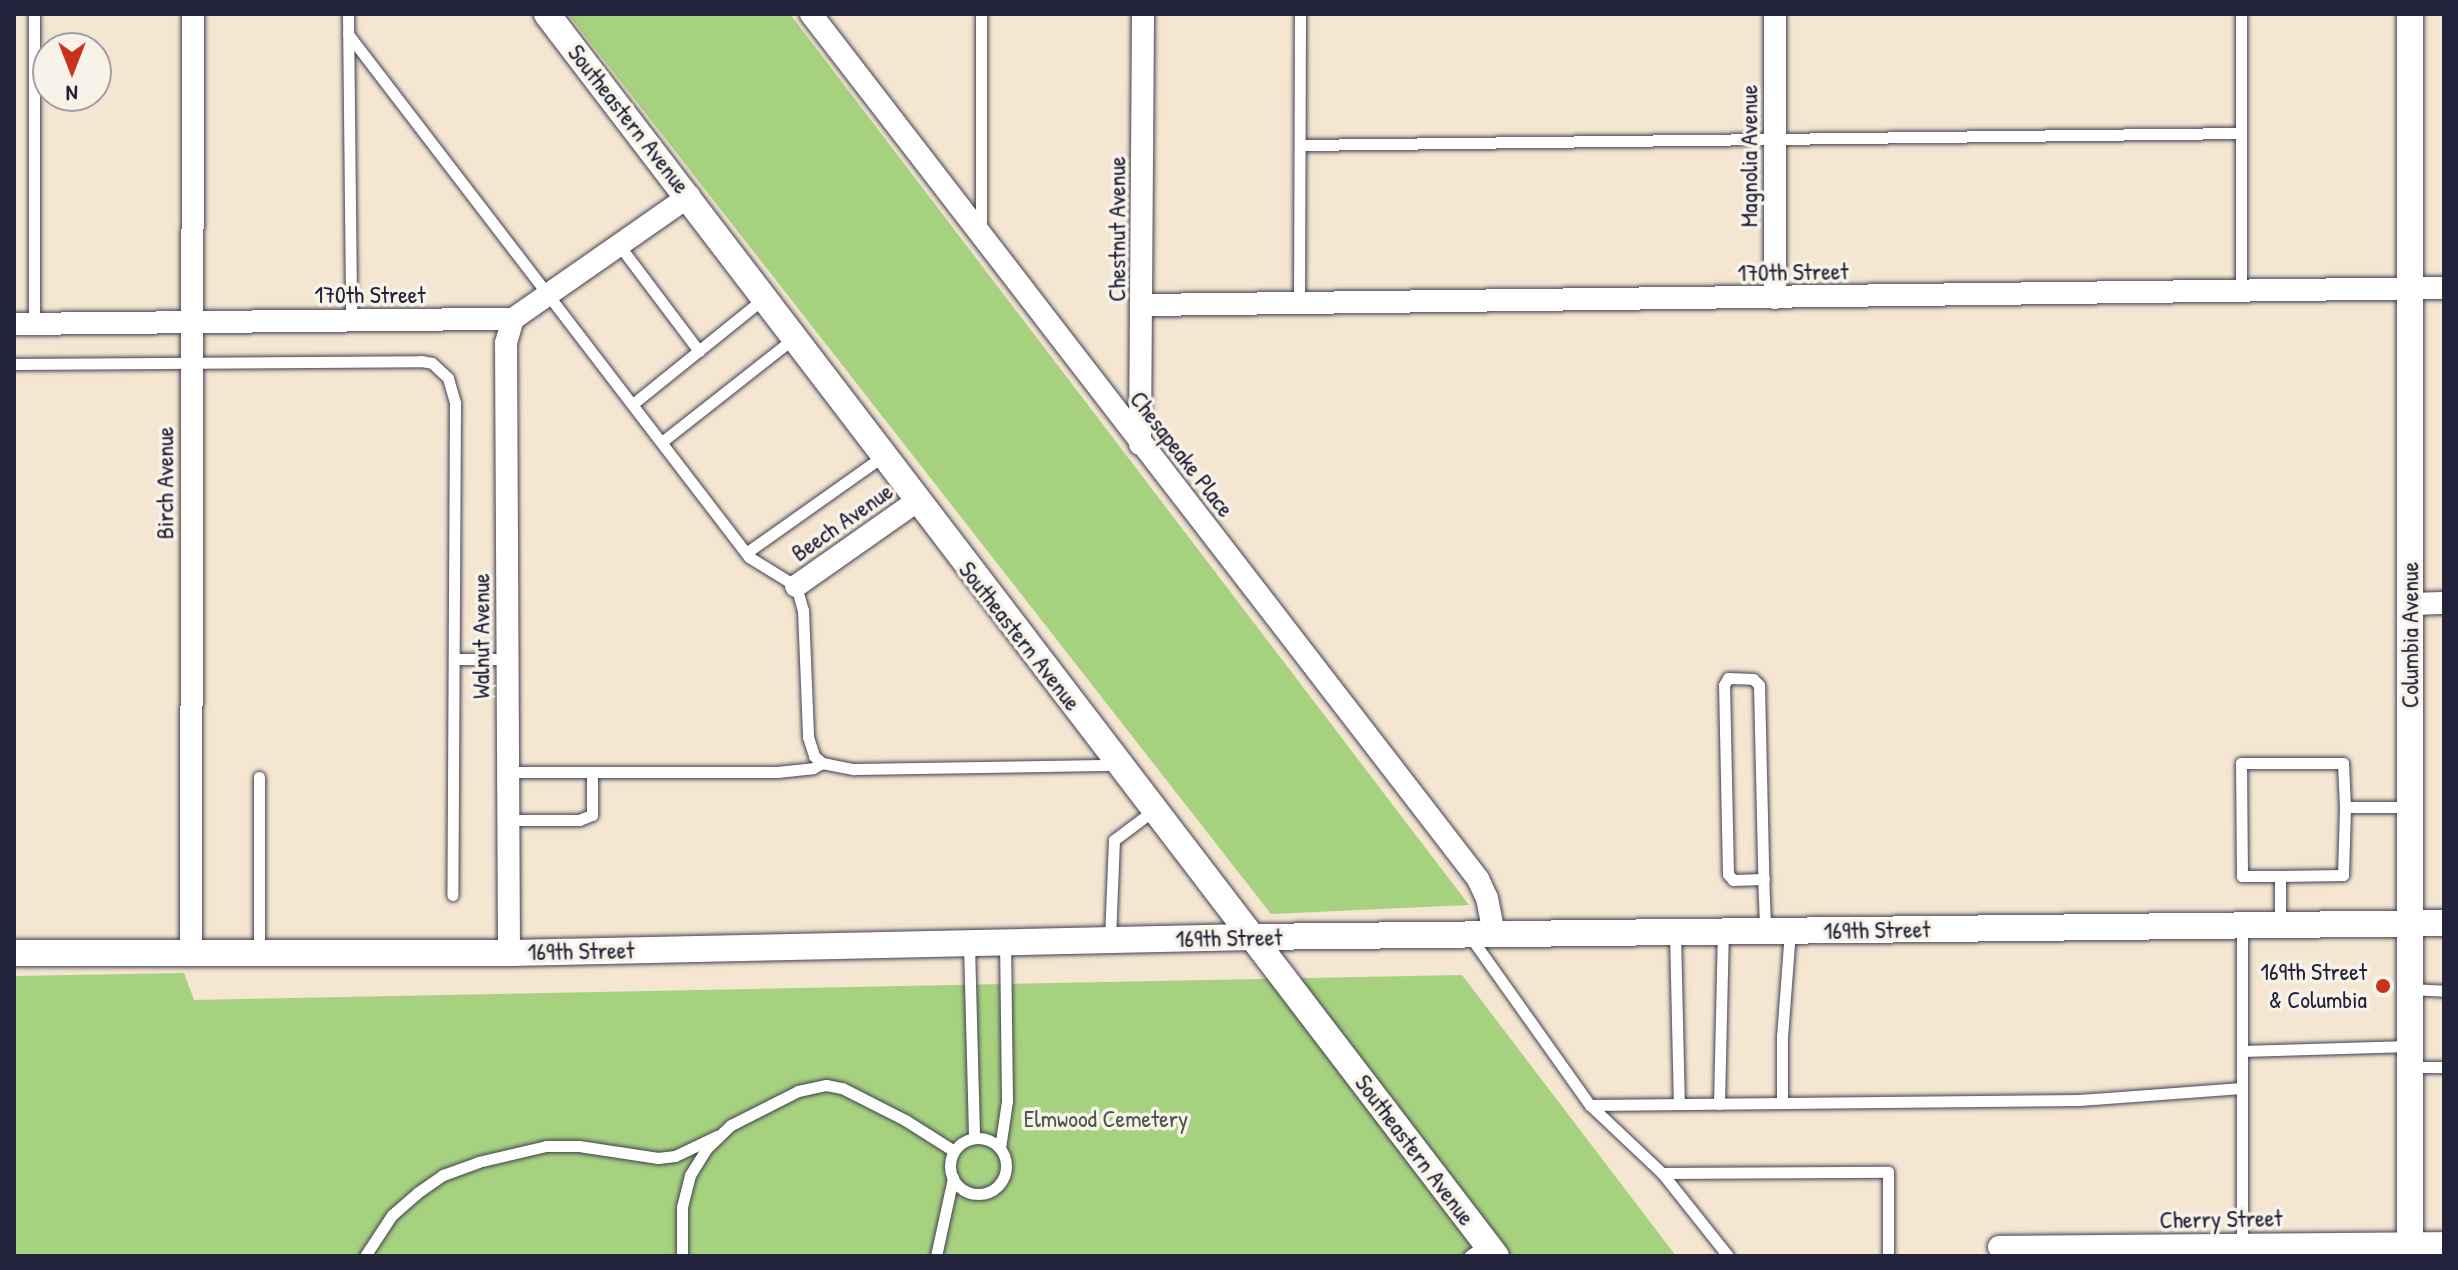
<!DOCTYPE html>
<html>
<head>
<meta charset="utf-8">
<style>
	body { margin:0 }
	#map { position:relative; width:2458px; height:1270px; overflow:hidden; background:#f4e6d1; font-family:"Patrick Hand",sans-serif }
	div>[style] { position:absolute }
	.green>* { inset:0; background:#a6d27f }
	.roads { filter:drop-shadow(0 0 2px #423f52) drop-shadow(0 0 2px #423f52) }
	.service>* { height:11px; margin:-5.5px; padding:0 5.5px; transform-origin:5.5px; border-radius:5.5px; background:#fff }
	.service>.ring { margin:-5.5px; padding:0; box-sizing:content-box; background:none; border:11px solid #fff; border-radius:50% }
	.minor>* { height:22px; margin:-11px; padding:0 11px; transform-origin:11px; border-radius:11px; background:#fff }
	.tertiary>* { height:26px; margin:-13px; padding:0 13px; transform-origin:13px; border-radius:13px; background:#fff }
	.dots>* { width:22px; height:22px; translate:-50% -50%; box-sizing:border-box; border:4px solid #f7f3e8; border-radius:50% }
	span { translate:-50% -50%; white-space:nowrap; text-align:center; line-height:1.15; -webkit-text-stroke:7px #f7f3e8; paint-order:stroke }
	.street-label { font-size:24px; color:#22223b }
	.poi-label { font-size:24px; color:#22223b }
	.right { translate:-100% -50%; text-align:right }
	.park-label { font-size:24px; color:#4a574f }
	.frame { position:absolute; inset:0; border:16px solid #22223b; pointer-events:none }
	.north { position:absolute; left:32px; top:32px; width:80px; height:80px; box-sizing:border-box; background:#f7f3e8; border:2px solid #a29fa3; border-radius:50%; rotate:180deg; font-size:22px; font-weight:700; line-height:32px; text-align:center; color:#22223b }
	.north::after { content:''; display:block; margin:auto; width:28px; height:36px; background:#c8321e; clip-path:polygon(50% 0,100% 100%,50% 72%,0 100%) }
</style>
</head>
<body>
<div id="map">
	<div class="green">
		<div style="clip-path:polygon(568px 14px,790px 14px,1469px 905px,1271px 914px)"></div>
		<div style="clip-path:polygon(184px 973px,194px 1000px,1462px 975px,1676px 1256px,14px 1256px,14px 976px)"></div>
	</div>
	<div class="roads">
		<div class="service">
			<div style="left:34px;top:14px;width:310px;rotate:90deg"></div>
			<div style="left:348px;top:14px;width:307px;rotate:89.4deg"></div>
			<div style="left:348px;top:34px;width:659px;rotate:52.52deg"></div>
			<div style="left:749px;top:557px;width:55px;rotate:31.7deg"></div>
			<div style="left:796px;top:586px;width:25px;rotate:74deg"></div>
			<div style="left:803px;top:610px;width:127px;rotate:87.7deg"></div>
			<div style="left:808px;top:737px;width:20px;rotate:72deg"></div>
			<div style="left:814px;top:756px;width:11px;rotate:41deg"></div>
			<div style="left:822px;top:763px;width:33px;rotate:11deg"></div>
			<div style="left:854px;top:769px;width:265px;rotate:-0.9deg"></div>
			<div style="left:1300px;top:145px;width:941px;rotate:-0.73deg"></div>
			<div style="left:981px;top:231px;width:217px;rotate:-90deg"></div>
			<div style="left:619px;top:245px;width:133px;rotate:53deg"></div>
			<div style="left:2241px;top:291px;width:277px;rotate:-90deg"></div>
			<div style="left:1299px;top:303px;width:289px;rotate:-89.8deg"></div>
			<div style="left:14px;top:364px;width:407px;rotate:-0.4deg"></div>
			<div style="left:421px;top:361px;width:11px;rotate:10deg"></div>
			<div style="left:432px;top:363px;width:22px;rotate:43deg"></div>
			<div style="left:448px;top:378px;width:26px;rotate:74deg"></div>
			<div style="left:455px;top:403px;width:492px;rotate:90.3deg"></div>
			<div style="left:634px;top:403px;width:167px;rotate:-38.9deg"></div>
			<div style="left:663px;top:441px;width:167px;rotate:-38.2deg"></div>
			<div style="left:746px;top:553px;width:168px;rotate:-35.3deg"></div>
			<div style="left:454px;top:659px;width:54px"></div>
			<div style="left:508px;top:772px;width:269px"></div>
			<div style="left:777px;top:772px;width:36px;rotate:-6deg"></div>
			<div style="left:813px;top:768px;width:10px;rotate:-29deg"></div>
			<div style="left:259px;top:777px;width:175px;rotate:90deg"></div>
			<div style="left:509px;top:820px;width:70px"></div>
			<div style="left:579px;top:820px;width:14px;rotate:-21deg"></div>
			<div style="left:592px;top:815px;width:43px;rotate:-90deg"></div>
			<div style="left:2280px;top:876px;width:63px;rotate:-0.9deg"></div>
			<div style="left:2343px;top:875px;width:68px;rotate:-88.3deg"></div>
			<div style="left:1764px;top:879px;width:31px;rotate:178deg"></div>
			<div style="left:1733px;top:880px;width:8px;rotate:-130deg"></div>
			<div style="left:1728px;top:874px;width:189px;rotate:-91.2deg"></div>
			<div style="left:1724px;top:685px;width:8px;rotate:-60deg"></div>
			<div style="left:1728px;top:678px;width:25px;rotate:2deg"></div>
			<div style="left:1753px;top:679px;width:8px;rotate:45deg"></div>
			<div style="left:1759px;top:685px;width:213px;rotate:88.7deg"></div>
			<div style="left:1764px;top:898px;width:33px;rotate:88deg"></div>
			<div style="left:2280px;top:925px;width:49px;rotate:-90deg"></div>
			<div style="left:2280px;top:876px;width:38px;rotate:180deg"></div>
			<div style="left:2242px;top:876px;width:113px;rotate:-90.5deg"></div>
			<div style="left:2241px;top:763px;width:102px"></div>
			<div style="left:2343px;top:763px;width:44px;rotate:87.4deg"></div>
			<div style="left:2345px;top:807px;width:65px"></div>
			<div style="left:2242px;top:926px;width:330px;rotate:90deg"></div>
			<div style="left:1675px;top:933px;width:171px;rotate:88.7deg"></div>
			<div style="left:1469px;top:935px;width:209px;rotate:54.6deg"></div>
			<div style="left:1590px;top:1105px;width:99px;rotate:43.4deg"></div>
			<div style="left:1662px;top:1173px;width:106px;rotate:51.5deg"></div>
			<div style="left:1110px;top:939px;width:99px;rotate:-87.7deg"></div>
			<div style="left:1114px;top:840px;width:50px;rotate:-36.9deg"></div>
			<div style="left:969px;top:944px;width:194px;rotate:88.5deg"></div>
			<div style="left:2410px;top:989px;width:34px;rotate:3deg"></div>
			<div style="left:2242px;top:1051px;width:168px;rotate:-1.7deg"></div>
			<div style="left:2410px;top:1067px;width:34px"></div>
			<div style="left:1782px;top:1103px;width:66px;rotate:-90deg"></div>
			<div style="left:1782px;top:1037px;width:106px;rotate:-85.7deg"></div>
			<div style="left:1719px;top:1104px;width:172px;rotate:-88.7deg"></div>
			<div style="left:1590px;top:1105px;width:489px;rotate:-0.6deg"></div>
			<div style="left:2079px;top:1100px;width:163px;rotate:-4.2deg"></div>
			<div class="ring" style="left:950px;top:1138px;width:45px;height:45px"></div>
			<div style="left:1000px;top:1148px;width:48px;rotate:-81.5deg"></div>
			<div style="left:1007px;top:1101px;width:159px;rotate:-90.7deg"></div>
			<div style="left:1662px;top:1173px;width:226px;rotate:-0.3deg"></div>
			<div style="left:1888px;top:1172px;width:84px;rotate:90deg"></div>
			<div style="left:365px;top:1256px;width:49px;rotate:-56.6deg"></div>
			<div style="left:392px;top:1215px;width:33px;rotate:-41deg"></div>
			<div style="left:417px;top:1193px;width:32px;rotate:-35deg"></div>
			<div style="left:443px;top:1175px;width:37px;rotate:-20deg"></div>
			<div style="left:478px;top:1162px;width:70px;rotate:-13.2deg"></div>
			<div style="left:546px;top:1146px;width:33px"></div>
			<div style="left:579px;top:1146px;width:80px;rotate:8.6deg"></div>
			<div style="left:658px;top:1158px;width:17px;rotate:-7deg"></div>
			<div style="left:675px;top:1156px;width:47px;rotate:-25.5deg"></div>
			<div style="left:682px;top:1256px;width:49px;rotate:-90deg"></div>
			<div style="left:682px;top:1207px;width:33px;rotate:-76deg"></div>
			<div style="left:690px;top:1175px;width:32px;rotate:-58deg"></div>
			<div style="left:707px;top:1148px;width:33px;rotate:-44deg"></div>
			<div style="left:731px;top:1125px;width:75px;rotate:-26.9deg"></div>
			<div style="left:798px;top:1091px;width:29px;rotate:-12deg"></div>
			<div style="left:826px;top:1085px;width:16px;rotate:11deg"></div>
			<div style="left:842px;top:1088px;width:71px;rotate:26.9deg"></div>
			<div style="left:905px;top:1120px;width:58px;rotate:32.3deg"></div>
			<div style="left:936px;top:1256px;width:80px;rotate:-77.7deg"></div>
			<div style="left:1469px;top:1256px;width:21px;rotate:-35deg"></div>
		</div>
		<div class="minor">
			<div style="left:811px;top:14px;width:1092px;rotate:52.36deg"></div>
			<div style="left:1478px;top:879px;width:21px;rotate:65deg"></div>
			<div style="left:1487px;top:898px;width:37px;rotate:79deg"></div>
			<div style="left:1775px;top:298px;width:284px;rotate:-90deg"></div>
			<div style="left:1143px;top:305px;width:1301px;rotate:-0.75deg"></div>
			<div style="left:14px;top:324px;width:499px;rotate:-0.6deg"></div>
			<div style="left:513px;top:319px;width:215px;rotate:-34.9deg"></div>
			<div style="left:1140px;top:444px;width:430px;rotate:-89.6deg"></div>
			<div style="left:796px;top:586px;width:148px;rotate:-35.1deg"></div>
			<div style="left:2410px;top:604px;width:34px;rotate:-2deg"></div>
			<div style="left:191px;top:953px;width:939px;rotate:-89.88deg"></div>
			<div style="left:509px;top:953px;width:610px;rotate:-90.28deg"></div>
			<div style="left:506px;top:343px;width:25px;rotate:-74deg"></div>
			<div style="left:1999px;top:1247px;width:445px;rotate:-0.5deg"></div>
		</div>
		<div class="tertiary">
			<div style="left:547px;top:14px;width:1563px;rotate:52.62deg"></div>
			<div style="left:2410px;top:14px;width:1242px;rotate:90deg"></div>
			<div style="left:14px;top:953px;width:495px"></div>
			<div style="left:509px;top:953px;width:743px;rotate:-1.23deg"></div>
			<div style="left:1252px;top:937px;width:1192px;rotate:-0.67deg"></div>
		</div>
	</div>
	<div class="dots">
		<div style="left:2383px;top:986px;background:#c8321e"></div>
	</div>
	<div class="street-label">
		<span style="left:629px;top:119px;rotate:52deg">Southeastern Avenue</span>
		<span style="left:1749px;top:156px;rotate:-90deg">Magnolia Avenue</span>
		<span style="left:1117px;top:229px;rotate:-90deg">Chestnut Avenue</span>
		<span style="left:1793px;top:272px;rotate:-1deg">170th Street</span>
		<span style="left:370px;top:295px">170th Street</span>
		<span style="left:1182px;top:454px;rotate:52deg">Chesapeake Place</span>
		<span style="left:165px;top:483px;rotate:-90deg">Birch Avenue</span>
		<span style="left:842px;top:522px;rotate:-35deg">Beech Avenue</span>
		<span style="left:2410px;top:635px;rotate:-90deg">Columbia Avenue</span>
		<span style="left:481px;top:636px;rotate:-90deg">Walnut Avenue</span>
		<span style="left:1020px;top:636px;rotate:52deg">Southeastern Avenue</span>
		<span style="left:1877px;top:930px;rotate:-1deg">169th Street</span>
		<span style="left:1229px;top:938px;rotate:-1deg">169th Street</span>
		<span style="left:581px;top:951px;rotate:-1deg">169th Street</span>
		<span style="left:1415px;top:1150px;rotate:53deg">Southeastern Avenue</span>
		<span style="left:2221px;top:1219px;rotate:-1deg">Cherry Street</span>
	</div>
	<div class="poi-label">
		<span class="right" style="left:2367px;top:986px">169th Street<br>&amp; Columbia</span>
	</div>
	<div class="park-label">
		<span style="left:1106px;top:1119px">Elmwood Cemetery</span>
	</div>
	<div class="frame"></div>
	<div class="north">N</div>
</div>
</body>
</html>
